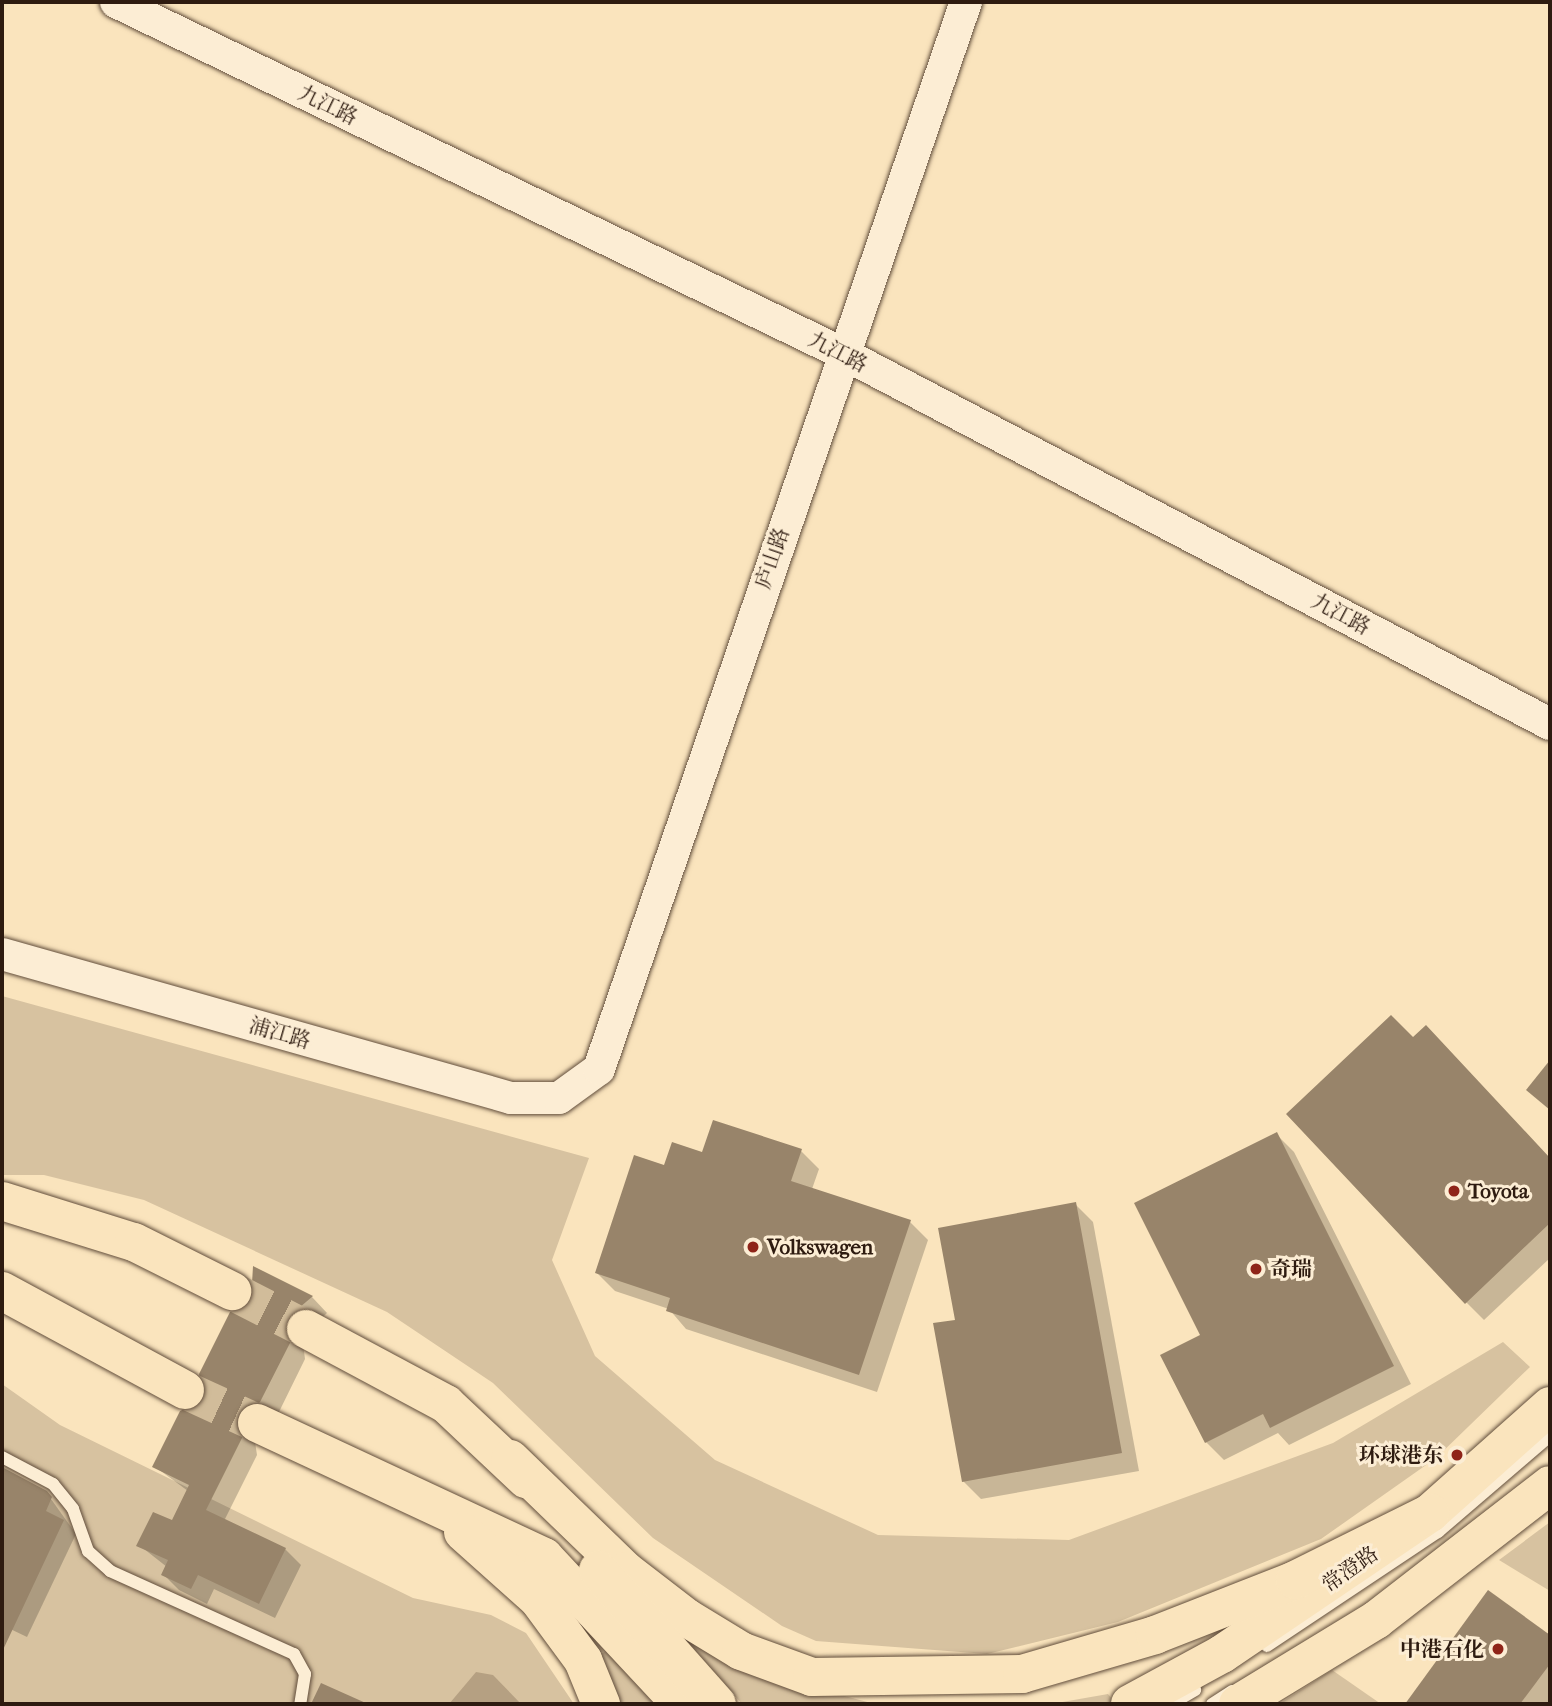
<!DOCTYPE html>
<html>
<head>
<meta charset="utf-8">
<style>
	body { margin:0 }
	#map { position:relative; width:1552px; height:1706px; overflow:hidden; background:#fae4bd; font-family:"IM FELL French Canon","Noto Serif SC",serif }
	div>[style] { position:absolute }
	.green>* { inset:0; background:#d7c2a0 }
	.water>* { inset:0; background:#b5a082 }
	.shadow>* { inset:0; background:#0003 }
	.building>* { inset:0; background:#98846a }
	.motorway-tunnel>* { height:38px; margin-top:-19px; transform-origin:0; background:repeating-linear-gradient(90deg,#d1bc9a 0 38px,transparent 0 57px) }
	.roads { filter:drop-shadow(0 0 2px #614d3b) drop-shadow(0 0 2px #614d3b) }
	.service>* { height:12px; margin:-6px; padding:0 6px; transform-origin:6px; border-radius:6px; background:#fcedd4 }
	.tertiary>* { height:32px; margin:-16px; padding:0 16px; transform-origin:16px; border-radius:16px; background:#fcedd4 }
	.primary>* { height:38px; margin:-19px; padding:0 19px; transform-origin:19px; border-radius:19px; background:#fae4bd }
	.motorway>* { height:38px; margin:-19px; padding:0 19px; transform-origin:19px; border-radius:19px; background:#fae4bd }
	.dots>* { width:19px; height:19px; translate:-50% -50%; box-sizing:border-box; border:4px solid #fcedd4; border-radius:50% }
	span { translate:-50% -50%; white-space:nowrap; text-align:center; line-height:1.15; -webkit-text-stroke:6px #fcedd4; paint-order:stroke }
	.street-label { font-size:21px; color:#2e1b10 }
	.poi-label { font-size:21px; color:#2e1b10; font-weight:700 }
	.left { translate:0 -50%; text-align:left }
	.right { translate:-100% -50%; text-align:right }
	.frame { position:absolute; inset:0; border:4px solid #2e1b10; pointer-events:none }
</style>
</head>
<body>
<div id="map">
	<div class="green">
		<div style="clip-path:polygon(2px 996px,589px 1158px,552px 1260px,595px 1356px,715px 1460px,878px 1535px,1069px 1540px,1333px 1443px,1503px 1342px,1530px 1367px,1436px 1458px,1321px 1539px,1118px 1622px,987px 1654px,816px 1641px,782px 1626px,653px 1538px,493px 1383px,387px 1312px,144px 1200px,44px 1175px,2px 1175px)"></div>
		<div style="clip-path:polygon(2px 1384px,60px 1425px,413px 1598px,491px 1615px,526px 1633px,574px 1704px,2px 1704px)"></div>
		<div style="clip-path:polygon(1550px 1522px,1550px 1591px,1499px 1560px)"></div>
		<div style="clip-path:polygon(696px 1633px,757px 1673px,875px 1704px,742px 1704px,687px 1642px)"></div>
		<div style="clip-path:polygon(610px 1648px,662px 1704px,613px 1704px,597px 1657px)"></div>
		<div style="clip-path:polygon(1332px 1670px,1381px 1704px,1279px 1704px)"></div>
		<div style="clip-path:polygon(1108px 1694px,1113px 1700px,1106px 1704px,1051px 1704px)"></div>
	</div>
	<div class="water">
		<div style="clip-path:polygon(476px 1672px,493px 1675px,521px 1704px,449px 1704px)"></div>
	</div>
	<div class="shadow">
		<div style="clip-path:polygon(1443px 1046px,1550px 1159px,1550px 1258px,1484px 1320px,1466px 1302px)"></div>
		<div style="clip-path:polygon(1276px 1134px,1294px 1152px,1411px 1384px,1289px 1445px,1278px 1433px,1224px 1460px,1206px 1442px,1202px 1336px)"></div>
		<div style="clip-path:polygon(801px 1151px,819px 1169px,812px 1189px,910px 1222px,928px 1240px,877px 1392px,686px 1329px,669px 1309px,615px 1291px,597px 1273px,665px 1167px,703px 1154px)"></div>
		<div style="clip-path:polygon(1075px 1204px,1093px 1222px,1139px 1471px,981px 1499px,963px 1481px)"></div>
		<div style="clip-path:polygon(255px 1269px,312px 1297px,327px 1313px,302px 1336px,305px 1359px,276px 1418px,253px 1429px,257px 1455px,224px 1521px,285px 1549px,301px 1565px,275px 1618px,214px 1589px,207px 1604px,179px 1590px,163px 1574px,167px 1567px,139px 1545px,173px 1522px,188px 1491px,154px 1466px,207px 1401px,253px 1302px)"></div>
		<div style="clip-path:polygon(3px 1469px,46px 1492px,76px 1534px,27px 1637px,2px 1625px)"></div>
		<div style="clip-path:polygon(1489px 1592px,1550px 1637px,1550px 1704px,1407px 1704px)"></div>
	</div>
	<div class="building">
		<div style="clip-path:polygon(1391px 1015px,1413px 1037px,1426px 1025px,1550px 1158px,1550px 1223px,1465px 1304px,1286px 1114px)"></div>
		<div style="clip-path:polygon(1550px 1060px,1550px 1110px,1526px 1090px)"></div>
		<div style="clip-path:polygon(713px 1120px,802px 1149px,791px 1181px,911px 1220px,859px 1375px,666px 1311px,670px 1298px,595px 1273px,634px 1155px,664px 1165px,672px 1142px,702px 1152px)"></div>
		<div style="clip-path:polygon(1277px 1132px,1394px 1366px,1270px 1428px,1263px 1414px,1205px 1443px,1160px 1355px,1200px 1335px,1134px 1203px)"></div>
		<div style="clip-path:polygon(1076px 1202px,1122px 1453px,962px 1482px,933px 1323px,955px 1320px,938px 1228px)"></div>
		<div style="clip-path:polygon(253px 1266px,313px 1296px,286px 1319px,290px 1343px,260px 1402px,238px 1413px,242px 1438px,206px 1510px,286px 1548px,259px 1604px,198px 1575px,191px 1589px,161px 1575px,168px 1560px,136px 1546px,153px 1512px,172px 1520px,189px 1485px,152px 1467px,180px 1411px,204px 1400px,199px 1374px,230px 1312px,251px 1301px)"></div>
		<div style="clip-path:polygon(2px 1467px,47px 1491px,52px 1497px,46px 1511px,64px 1520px,2px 1652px)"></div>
		<div style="clip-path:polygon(1488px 1590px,1550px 1635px,1550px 1664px,1520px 1704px,1405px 1704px)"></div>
		<div style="clip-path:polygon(321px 1683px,368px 1704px,311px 1704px)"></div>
	</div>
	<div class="motorway-tunnel">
		<div style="left:232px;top:1291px;width:83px;rotate:27.2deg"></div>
		<div style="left:185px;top:1390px;width:79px;rotate:24.6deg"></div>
	</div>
	<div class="roads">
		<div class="service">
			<div style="left:2px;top:1457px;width:58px;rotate:27.9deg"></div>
			<div style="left:53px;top:1484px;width:32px;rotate:51deg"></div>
			<div style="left:73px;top:1509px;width:45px;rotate:70.3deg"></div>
			<div style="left:88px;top:1551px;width:30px;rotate:42deg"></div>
			<div style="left:110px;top:1571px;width:202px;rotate:24.3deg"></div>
			<div style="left:294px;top:1654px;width:23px;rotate:61deg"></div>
			<div style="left:305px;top:1674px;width:30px;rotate:99deg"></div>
			<div style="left:1267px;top:1646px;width:206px;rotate:-33.7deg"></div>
			<div style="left:1438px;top:1532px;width:148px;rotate:-40.6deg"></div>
			<div style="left:1171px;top:1704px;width:28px;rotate:-30deg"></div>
			<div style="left:1212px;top:1704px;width:24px;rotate:-33deg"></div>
		</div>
		<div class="tertiary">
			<div style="left:116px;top:2px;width:806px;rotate:25.8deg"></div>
			<div style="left:842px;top:353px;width:799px;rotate:27.66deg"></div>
			<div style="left:2px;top:954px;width:529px;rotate:15.8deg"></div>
			<div style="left:511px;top:1098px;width:48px"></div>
			<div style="left:559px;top:1098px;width:49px;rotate:-35.9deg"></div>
			<div style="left:599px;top:1069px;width:1128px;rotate:-71.02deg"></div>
		</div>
		<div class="primary">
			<div style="left:1130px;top:1704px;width:105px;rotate:-28.5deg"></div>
			<div style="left:1222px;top:1654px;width:251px;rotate:-34.1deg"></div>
			<div style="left:1430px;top:1513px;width:161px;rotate:-41.7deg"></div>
			<div style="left:1238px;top:1704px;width:162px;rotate:-31.3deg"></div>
			<div style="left:1376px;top:1620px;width:220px;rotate:-37.8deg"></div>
		</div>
		<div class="motorway">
			<div style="left:2px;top:1201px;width:138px;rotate:17.3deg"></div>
			<div style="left:134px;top:1242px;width:110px;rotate:26.6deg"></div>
			<div style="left:2px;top:1291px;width:208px;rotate:28.4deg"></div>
			<div style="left:306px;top:1329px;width:159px;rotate:28.2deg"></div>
			<div style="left:446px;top:1404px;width:110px;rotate:43.2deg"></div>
			<div style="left:257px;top:1423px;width:317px;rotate:25deg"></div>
			<div style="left:544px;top:1557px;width:201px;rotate:47deg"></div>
			<div style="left:510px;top:1459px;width:161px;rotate:44deg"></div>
			<div style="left:626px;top:1571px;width:77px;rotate:37.6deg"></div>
			<div style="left:687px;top:1618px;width:63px;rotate:31.4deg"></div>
			<div style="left:741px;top:1651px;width:76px;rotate:20.1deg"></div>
			<div style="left:812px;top:1677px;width:210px;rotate:-0.8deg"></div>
			<div style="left:1022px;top:1674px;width:139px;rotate:-16.3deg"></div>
			<div style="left:1155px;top:1635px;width:150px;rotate:-21.4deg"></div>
			<div style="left:1295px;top:1580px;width:151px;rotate:-26.4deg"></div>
			<div style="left:463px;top:1532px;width:101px;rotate:41.8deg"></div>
			<div style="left:538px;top:1599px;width:76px;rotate:53.6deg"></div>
			<div style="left:583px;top:1660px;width:48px;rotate:67.8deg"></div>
			<div style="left:598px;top:1570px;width:179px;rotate:48.4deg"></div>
		</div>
	</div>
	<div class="dots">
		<div style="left:1454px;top:1191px;background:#8f2418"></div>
		<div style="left:753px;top:1247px;background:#8f2418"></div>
		<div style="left:1256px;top:1269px;background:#8f2418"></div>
		<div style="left:1457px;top:1455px;background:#8f2418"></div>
		<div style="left:1498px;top:1649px;background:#8f2418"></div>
	</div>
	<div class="street-label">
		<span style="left:328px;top:105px;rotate:26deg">九江路</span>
		<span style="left:838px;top:352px;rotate:27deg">九江路</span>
		<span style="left:772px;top:558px;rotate:-71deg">庐山路</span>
		<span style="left:1341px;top:614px;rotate:28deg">九江路</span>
		<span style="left:280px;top:1033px;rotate:16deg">浦江路</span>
		<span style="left:1350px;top:1569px;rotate:-35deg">常澄路</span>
	</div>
	<div class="poi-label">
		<span class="left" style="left:1468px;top:1191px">Toyota</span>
		<span class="left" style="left:767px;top:1247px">Volkswagen</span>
		<span class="left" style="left:1270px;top:1269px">奇瑞</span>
		<span class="right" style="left:1443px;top:1455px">环球港东</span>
		<span class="right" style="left:1484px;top:1649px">中港石化</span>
	</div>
	<div class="frame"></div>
</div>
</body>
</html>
